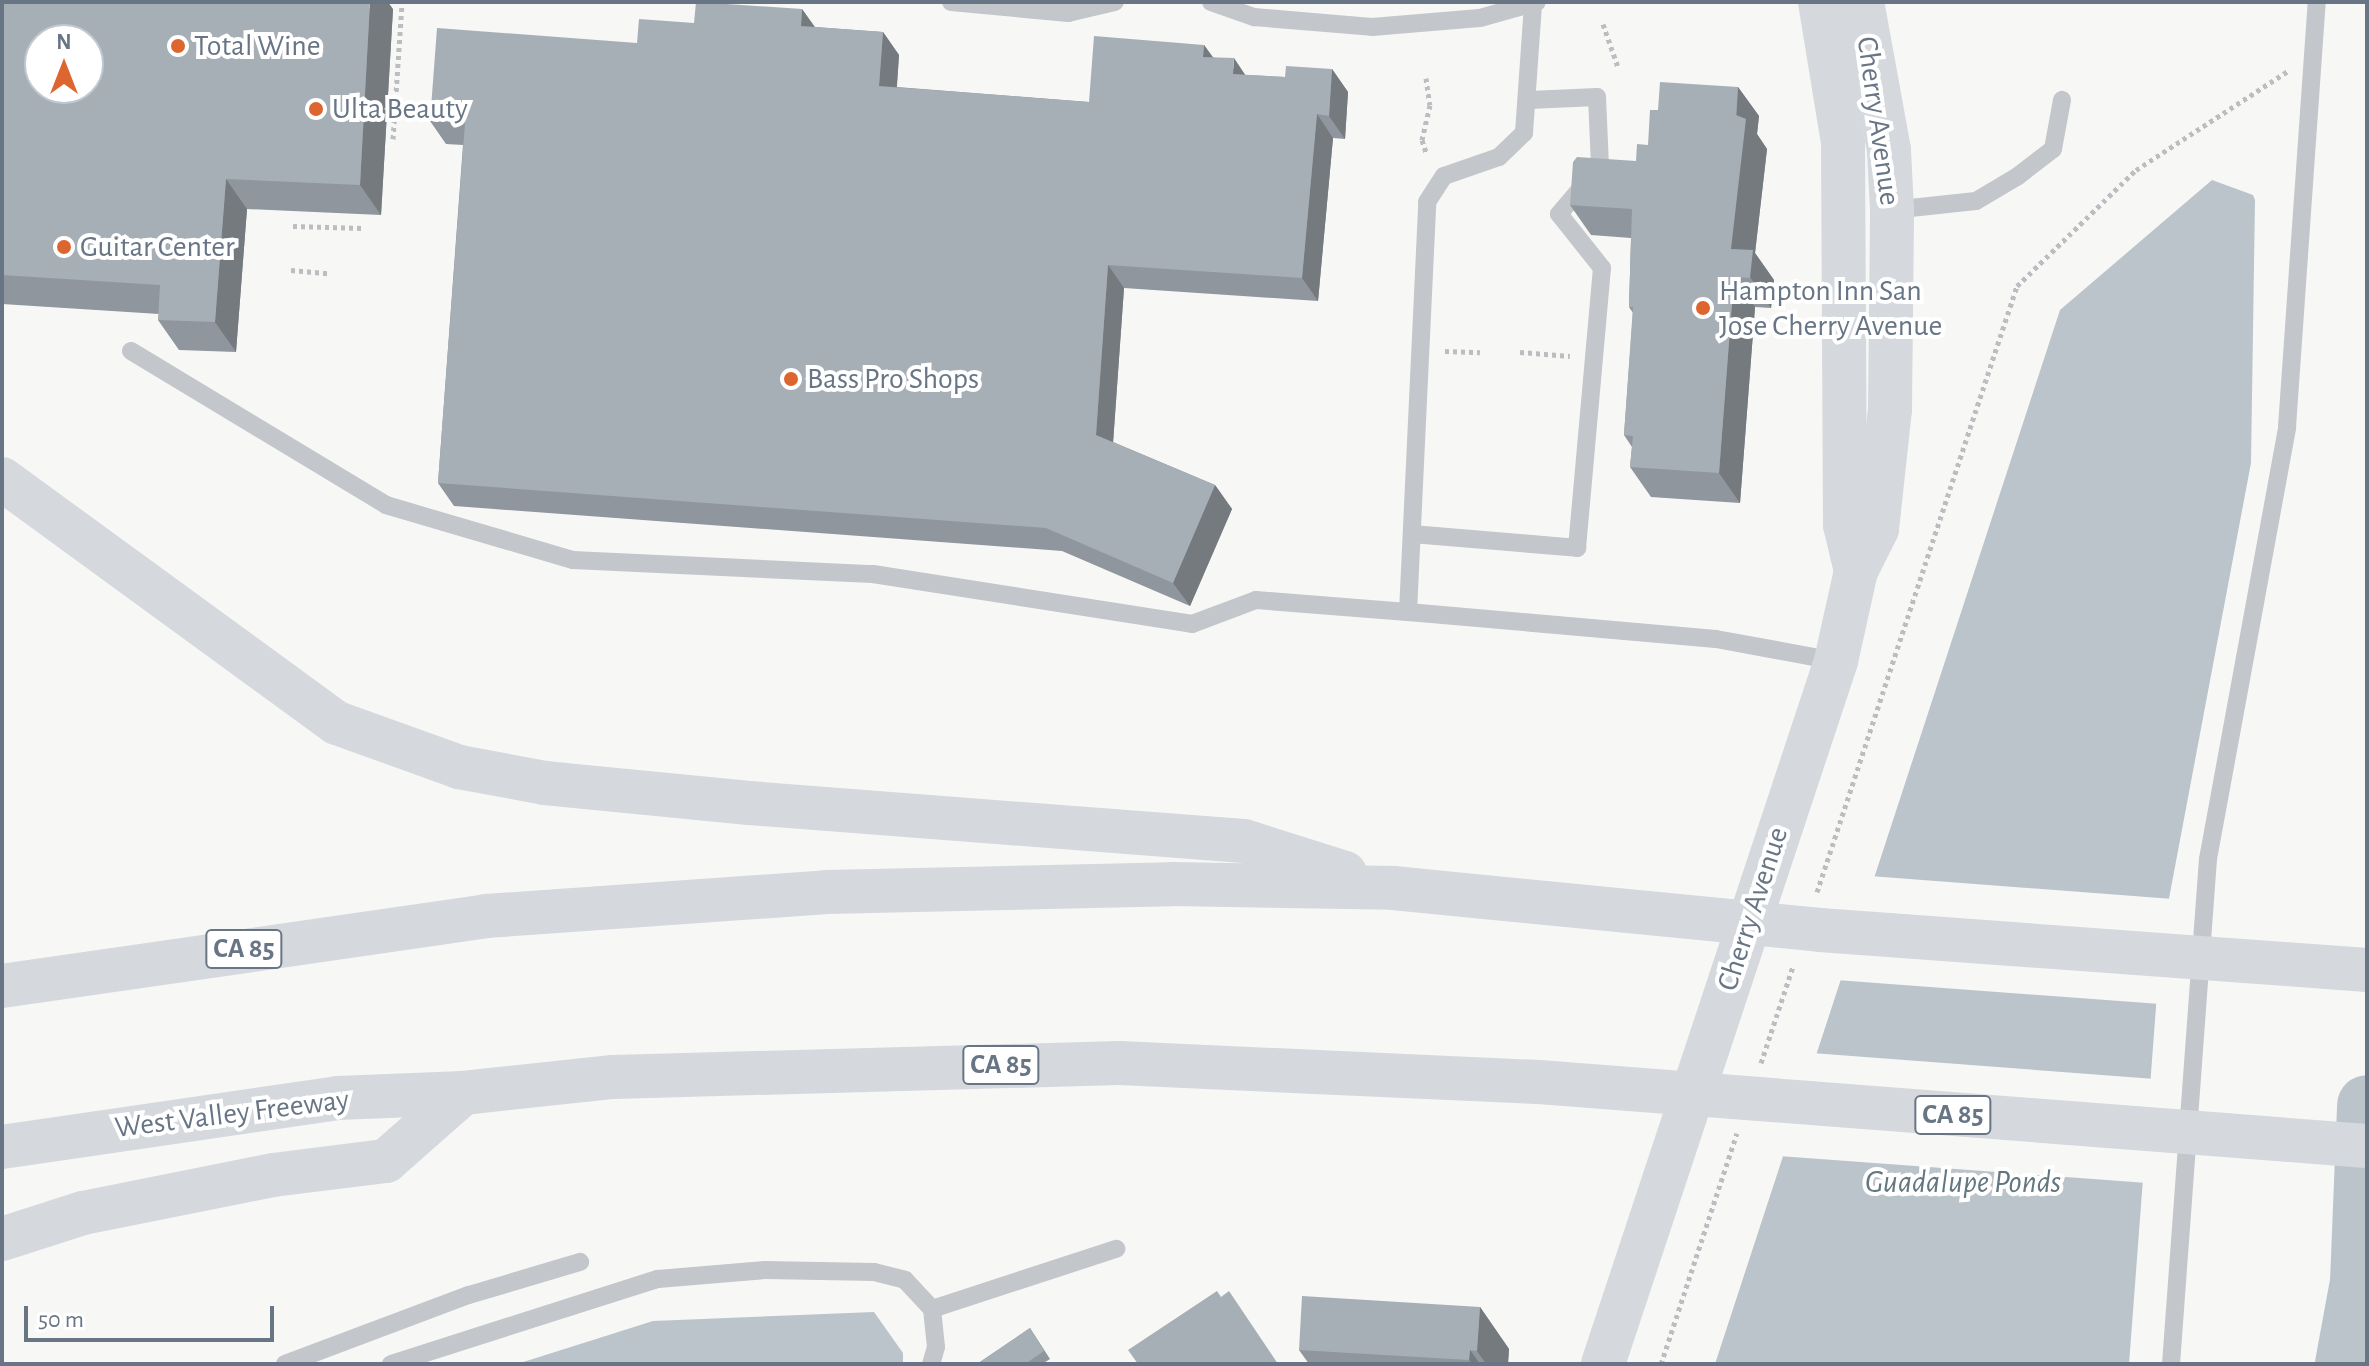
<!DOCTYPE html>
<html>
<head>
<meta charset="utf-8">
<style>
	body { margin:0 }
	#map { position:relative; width:2369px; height:1366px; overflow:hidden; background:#f7f7f5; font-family:"Alegreya Sans",sans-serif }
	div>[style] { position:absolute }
	.water>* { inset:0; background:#bbc4ca }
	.pier>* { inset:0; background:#f7f7f5 }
	.river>* { height:60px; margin:-30px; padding:0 30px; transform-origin:30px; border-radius:30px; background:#bbc4ca }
	.path>* { height:5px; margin-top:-2.5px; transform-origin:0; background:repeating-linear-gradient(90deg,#bbbdc0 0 4px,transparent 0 8px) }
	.lane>* { height:18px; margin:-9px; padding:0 9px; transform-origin:9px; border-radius:9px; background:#c3c6ca }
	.secondary>* { height:44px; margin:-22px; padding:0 22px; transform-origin:22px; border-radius:22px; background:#d5d8dd }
	.highway>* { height:44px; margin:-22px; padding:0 22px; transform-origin:22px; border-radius:22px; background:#d5d8dd }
	.wall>* { inset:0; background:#90969d }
	.shaded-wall>* { inset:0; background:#757a7f }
	.building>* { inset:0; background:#a7afb6 }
	.dots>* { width:22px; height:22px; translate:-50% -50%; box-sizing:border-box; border:4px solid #fff; border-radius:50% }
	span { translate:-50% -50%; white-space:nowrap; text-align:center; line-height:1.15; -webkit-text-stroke:8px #fff; paint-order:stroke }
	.shield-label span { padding:2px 6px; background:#fff; border:2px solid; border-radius:6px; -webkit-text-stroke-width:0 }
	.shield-label { font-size:28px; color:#677585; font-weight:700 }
	.poi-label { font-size:30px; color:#677585 }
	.left { translate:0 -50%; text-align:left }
	.street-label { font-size:30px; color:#677585 }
	.water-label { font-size:32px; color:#637780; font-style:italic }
	.frame { position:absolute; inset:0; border:4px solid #677585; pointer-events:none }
	.north { position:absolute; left:24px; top:24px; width:80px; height:80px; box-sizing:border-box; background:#fff; border:2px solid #c2c8ce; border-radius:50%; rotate:0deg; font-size:22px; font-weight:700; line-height:32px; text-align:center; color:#677585 }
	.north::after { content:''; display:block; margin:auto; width:28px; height:36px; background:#dd652f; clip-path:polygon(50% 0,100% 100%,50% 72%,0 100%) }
	.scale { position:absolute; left:24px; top:1306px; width:250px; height:36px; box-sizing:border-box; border:4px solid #677585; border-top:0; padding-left:10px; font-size:24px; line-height:28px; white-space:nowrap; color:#677585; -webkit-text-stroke:6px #fff; paint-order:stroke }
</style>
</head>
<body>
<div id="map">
	<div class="water">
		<div style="clip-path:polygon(2212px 180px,2253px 195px,2255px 200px,2251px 463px,2161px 941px,2129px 1364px,1715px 1364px,2060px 310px)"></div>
		<div style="clip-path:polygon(874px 1312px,903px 1353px,903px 1364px,517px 1364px,653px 1321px)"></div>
	</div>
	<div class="pier">
		<div style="clip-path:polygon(1870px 876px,2173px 899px,2160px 1004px,1836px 980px)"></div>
		<div style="clip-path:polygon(1812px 1053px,2155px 1079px,2147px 1183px,1779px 1156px)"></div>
	</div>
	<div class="river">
		<div style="left:2345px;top:1364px;width:83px;rotate:-79.6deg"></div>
		<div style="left:2360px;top:1282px;width:177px;rotate:-87.7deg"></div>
	</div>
	<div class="path">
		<div style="left:1603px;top:24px;width:46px;rotate:70.8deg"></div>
		<div style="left:1426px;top:78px;width:27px;rotate:82deg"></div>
		<div style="left:1430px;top:105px;width:36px;rotate:103deg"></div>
		<div style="left:1422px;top:140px;width:13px;rotate:72deg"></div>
		<div style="left:393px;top:139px;width:137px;rotate:-86.2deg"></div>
		<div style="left:293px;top:226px;width:70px;rotate:1.6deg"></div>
		<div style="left:291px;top:270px;width:37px;rotate:5deg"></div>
		<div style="left:1445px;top:351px;width:35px;rotate:2deg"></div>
		<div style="left:1520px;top:352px;width:50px;rotate:4.6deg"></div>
		<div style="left:1817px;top:892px;width:638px;rotate:-71.74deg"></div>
		<div style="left:2017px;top:286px;width:166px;rotate:-44.3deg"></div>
		<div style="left:2136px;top:170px;width:181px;rotate:-33.1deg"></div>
		<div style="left:1761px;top:1063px;width:102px;rotate:-71.7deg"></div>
		<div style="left:1661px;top:1364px;width:243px;rotate:-71.8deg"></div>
	</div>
	<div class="lane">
		<div style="left:951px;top:2px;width:118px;rotate:5.4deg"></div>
		<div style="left:1068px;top:13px;width:48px;rotate:-13.2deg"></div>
		<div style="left:1211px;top:2px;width:46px;rotate:19.2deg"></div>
		<div style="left:1254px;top:17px;width:118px;rotate:4.8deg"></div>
		<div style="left:1372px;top:27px;width:108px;rotate:-4.8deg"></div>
		<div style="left:1480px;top:18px;width:59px;rotate:-15.7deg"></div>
		<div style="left:1892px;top:210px;width:84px;rotate:-6.1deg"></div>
		<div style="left:1976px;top:201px;width:49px;rotate:-30.8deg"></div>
		<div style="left:2018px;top:176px;width:44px;rotate:-37.6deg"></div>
		<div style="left:2053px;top:149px;width:50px;rotate:-79.6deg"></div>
		<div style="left:131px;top:351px;width:298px;rotate:31.1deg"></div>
		<div style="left:386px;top:505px;width:195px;rotate:16.4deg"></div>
		<div style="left:573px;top:560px;width:300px;rotate:2.7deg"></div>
		<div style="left:873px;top:574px;width:323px;rotate:8.9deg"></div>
		<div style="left:1192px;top:624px;width:68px;rotate:-20.6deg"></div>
		<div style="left:1256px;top:600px;width:152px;rotate:4.5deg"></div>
		<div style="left:1408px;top:612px;width:309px;rotate:5deg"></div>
		<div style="left:1716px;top:639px;width:122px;rotate:10.4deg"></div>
		<div style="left:1412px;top:534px;width:166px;rotate:4.8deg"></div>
		<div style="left:1577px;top:548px;width:281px;rotate:-84.9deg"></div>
		<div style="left:1602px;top:268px;width:69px;rotate:-128.5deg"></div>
		<div style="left:1559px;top:214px;width:63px;rotate:-49.5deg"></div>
		<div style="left:1600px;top:166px;width:69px;rotate:-92.5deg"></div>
		<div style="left:1597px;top:97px;width:68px;rotate:177.5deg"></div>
		<div style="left:1408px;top:612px;width:410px;rotate:-87.3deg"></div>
		<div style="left:1427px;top:202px;width:31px;rotate:-57deg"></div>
		<div style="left:1444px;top:176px;width:58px;rotate:-19.1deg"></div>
		<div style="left:1499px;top:157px;width:35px;rotate:-44deg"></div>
		<div style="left:1524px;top:133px;width:130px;rotate:-86deg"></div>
		<div style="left:932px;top:1309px;width:194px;rotate:-18.1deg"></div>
		<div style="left:285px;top:1364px;width:197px;rotate:-20.6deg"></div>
		<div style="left:469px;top:1295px;width:116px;rotate:-16.6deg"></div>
		<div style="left:391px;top:1364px;width:280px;rotate:-17.7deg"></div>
		<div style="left:658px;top:1279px;width:107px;rotate:-4.8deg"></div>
		<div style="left:765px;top:1270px;width:109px;rotate:1.1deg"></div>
		<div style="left:874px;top:1272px;width:32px;rotate:14deg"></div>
		<div style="left:905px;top:1280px;width:40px;rotate:47deg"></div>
		<div style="left:932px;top:1309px;width:38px;rotate:84deg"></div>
		<div style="left:936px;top:1347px;width:18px;rotate:106deg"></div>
		<div style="left:2171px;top:1364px;width:506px;rotate:-85.81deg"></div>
		<div style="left:2208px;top:859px;width:439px;rotate:-79.6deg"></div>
		<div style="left:2287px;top:427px;width:426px;rotate:-86deg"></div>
	</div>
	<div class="secondary">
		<div style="left:1820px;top:2px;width:143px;rotate:80.7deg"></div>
		<div style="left:1843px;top:143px;width:382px;rotate:89.7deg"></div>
		<div style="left:1845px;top:525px;width:47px;rotate:76.6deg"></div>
		<div style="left:1603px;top:1364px;width:741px;rotate:-71.66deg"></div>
		<div style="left:1836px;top:661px;width:92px;rotate:-77.5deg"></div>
		<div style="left:1856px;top:571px;width:47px;rotate:-63.4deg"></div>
		<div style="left:1877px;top:529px;width:121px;rotate:-83.8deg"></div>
		<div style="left:1890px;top:409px;width:199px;rotate:-89.4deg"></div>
		<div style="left:1892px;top:210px;width:60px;rotate:-92.9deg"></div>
		<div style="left:1889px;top:150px;width:150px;rotate:-100.3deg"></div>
	</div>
	<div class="highway">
		<div style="left:2px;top:479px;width:414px;rotate:36.1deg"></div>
		<div style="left:337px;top:723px;width:130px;rotate:19.8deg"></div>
		<div style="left:459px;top:767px;width:87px;rotate:10.5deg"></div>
		<div style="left:545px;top:783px;width:205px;rotate:5.6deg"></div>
		<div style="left:749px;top:803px;width:496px;rotate:4.4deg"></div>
		<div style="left:1244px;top:841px;width:106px;rotate:17.6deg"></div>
		<div style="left:2px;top:986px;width:489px;rotate:-8.2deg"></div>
		<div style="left:486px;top:916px;width:342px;rotate:-4deg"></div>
		<div style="left:827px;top:892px;width:344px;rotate:-1.3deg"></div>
		<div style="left:1171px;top:884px;width:222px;rotate:1deg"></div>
		<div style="left:1393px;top:888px;width:429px;rotate:5.6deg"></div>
		<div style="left:1820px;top:930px;width:548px;rotate:4.18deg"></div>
		<div style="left:2px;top:1147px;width:340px;rotate:-8.3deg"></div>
		<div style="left:338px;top:1098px;width:125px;rotate:-2.3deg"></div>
		<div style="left:463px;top:1093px;width:151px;rotate:-6.1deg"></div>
		<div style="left:613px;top:1077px;width:506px;rotate:-1.58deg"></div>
		<div style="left:1119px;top:1063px;width:420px;rotate:2.6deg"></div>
		<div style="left:1539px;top:1082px;width:830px;rotate:4.42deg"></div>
		<div style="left:2px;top:1239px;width:85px;rotate:-17.8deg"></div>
		<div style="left:83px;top:1213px;width:194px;rotate:-11.3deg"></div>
		<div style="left:273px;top:1175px;width:114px;rotate:-7.1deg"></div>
		<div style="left:386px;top:1161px;width:103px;rotate:-41.4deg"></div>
	</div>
	<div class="wall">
		<div style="clip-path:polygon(2px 2px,393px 9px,381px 215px,247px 209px,236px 352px,179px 350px,158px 320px,159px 314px,2px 304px)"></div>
		<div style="clip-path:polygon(802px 9px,815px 27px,883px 32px,899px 55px,897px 87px,1089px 102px,1204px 45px,1213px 57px,1245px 75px,1285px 77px,1332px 69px,1348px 92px,1345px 139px,1333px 138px,1318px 301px,1124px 288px,1113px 442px,1215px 485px,1232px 509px,1190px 606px,1062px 551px,454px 506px,438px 483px,463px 145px,446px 144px,430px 121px,637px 43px)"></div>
		<div style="clip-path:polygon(1738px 87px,1759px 116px,1757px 134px,1767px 149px,1755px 253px,1774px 280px,1771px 308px,1755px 307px,1740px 503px,1651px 497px,1630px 467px,1632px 447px,1624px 435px,1633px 313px,1629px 307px,1631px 238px,1591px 235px,1570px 205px,1636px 161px,1648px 145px,1658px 110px)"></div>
		<div style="clip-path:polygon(1480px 1307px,1509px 1349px,1508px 1364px,1309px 1364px,1299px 1350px)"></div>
		<div style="clip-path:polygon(1030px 1328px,1050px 1359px,1042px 1364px,977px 1364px)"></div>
	</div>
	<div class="shaded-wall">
		<div style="clip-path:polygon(370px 2px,388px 2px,393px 9px,381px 215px,360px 185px)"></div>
		<div style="clip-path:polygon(802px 9px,818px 32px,801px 26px)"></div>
		<div style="clip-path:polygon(883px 32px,899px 55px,895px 109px,879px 86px)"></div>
		<div style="clip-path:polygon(1204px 45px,1220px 68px,1203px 57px)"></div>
		<div style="clip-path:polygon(1234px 58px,1250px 82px,1233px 74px)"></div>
		<div style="clip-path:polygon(1332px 69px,1348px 92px,1345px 139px,1329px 116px)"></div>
		<div style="clip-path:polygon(1738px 87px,1759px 116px,1757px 134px,1767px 149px,1755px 253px,1774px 280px,1771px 308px,1731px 249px)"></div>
		<div style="clip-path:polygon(1317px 114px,1333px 138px,1318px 301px,1302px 278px)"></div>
		<div style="clip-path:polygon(226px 179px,247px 209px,236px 352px,215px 322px)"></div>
		<div style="clip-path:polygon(1108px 265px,1124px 288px,1112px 458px,1096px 435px)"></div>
		<div style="clip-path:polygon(1734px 277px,1755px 307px,1740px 503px,1719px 473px)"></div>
		<div style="clip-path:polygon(1215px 485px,1232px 509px,1190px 606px,1173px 583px)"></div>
		<div style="clip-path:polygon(1480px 1307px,1509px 1349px,1508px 1364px,1486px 1364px,1477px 1351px)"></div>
		<div style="clip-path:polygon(1470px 1350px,1480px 1364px,1472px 1364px,1469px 1360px)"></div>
	</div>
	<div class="building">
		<div style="clip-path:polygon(evenodd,2px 2px,370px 2px,360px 185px,226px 179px,215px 322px,158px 320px,160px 285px,2px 275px,2px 2px,40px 40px,88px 40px,88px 88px,40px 88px,40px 40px)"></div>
		<div style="clip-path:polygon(696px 2px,802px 9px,801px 26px,883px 32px,879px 86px,1089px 102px,1094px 36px,1204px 45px,1203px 57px,1234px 58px,1233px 74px,1285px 77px,1286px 66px,1332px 69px,1329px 116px,1317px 114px,1302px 278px,1108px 265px,1096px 435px,1215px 485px,1173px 583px,1046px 528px,438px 483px,465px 123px,430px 121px,437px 28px,637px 43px,639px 19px,694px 23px)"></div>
		<div style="clip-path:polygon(1660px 82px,1738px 87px,1736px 115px,1746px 119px,1731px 249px,1753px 250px,1750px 278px,1734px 277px,1719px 473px,1630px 467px,1633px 436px,1624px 435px,1633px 307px,1629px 307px,1632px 209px,1570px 205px,1573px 162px,1577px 157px,1636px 161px,1637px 144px,1648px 145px,1650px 110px,1658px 110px)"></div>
		<div style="clip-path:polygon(1217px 1291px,1221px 1297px,1229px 1291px,1278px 1364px,1138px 1364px,1128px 1350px)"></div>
		<div style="clip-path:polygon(1302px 1296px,1480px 1307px,1477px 1351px,1470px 1350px,1469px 1360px,1299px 1350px)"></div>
		<div style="clip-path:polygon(1030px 1328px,1044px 1351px,1025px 1364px,977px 1364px)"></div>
	</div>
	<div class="dots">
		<div style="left:178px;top:46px;background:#dd652f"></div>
		<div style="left:316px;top:109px;background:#dd652f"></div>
		<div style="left:64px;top:247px;background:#dd652f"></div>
		<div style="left:1703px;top:308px;background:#dd652f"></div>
		<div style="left:791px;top:379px;background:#dd652f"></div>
	</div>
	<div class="shield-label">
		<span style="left:244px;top:949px">CA 85</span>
		<span style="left:1001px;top:1065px">CA 85</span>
		<span style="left:1953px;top:1115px">CA 85</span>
	</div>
	<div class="poi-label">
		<span class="left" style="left:194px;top:46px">Total Wine</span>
		<span class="left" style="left:332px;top:109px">Ulta Beauty</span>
		<span class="left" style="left:80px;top:247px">Guitar Center</span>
		<span class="left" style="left:1719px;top:308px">Hampton Inn San<br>Jose Cherry Avenue</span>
		<span class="left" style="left:807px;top:379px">Bass Pro Shops</span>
	</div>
	<div class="street-label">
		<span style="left:1878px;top:121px;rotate:82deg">Cherry Avenue</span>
		<span style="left:1753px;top:909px;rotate:-72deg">Cherry Avenue</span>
		<span style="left:232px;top:1114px;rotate:-7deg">West Valley Freeway</span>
	</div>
	<div class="water-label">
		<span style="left:1963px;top:1182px">Guadalupe Ponds</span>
	</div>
	<div class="frame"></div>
	<div class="north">N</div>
	<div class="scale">50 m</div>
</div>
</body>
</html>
